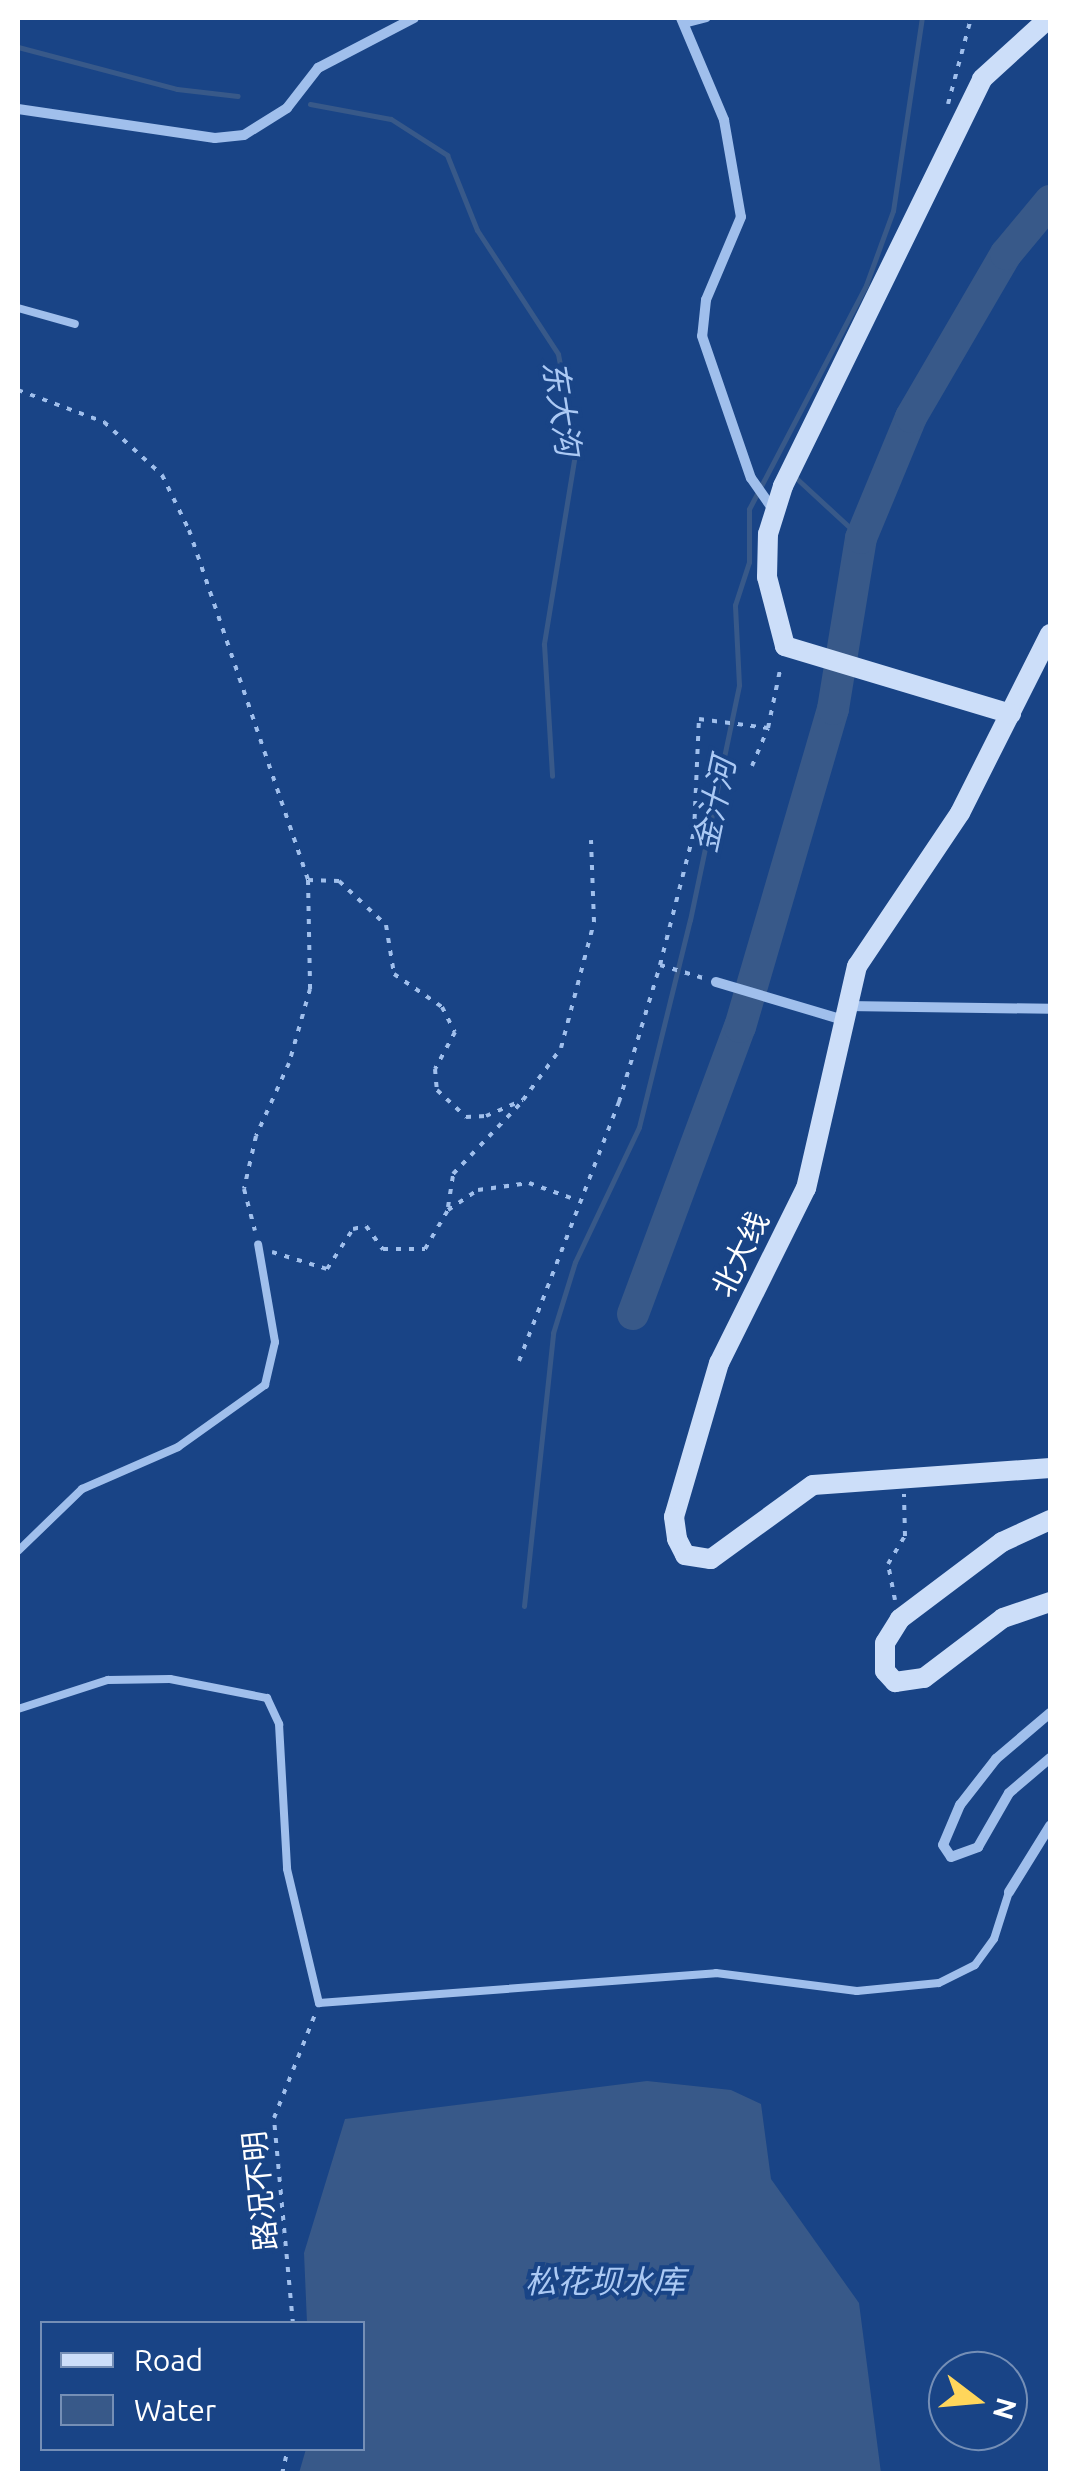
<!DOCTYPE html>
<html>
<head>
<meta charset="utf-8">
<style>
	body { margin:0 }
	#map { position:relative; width:1068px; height:2491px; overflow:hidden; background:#194486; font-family:Ubuntu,"Noto Sans SC",sans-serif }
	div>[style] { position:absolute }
	.water>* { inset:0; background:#385989 }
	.stream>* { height:5px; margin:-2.5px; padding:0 2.5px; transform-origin:2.5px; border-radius:2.5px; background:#385989 }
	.river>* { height:32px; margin:-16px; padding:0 16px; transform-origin:16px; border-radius:16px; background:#385989 }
	.path>* { height:4px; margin-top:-2px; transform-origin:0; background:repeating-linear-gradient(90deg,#a0bfec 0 5px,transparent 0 13px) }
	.lane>* { height:8px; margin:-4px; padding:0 4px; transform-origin:4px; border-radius:4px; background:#a0bfec }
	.street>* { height:10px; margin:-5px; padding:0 5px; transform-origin:5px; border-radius:5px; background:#a0bfec }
	.secondary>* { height:20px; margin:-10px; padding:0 10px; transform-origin:10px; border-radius:10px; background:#ccdef9 }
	span { translate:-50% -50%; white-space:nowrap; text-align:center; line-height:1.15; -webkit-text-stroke:8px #194486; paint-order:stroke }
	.street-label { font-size:30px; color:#fff }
	.water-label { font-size:32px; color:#abc9f4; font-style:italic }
	.frame { position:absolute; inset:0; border:20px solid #fff; pointer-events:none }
	.legend { position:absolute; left:40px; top:2321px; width:325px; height:130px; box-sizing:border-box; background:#194486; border:2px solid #758fb6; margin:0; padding:12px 18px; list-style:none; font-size:30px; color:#fff }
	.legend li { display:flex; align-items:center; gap:20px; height:50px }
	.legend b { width:50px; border:2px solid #758fb6 }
	.north { position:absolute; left:928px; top:2351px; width:100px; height:100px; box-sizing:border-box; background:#194486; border:2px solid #758fb6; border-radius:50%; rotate:106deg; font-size:28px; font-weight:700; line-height:40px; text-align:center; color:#fff }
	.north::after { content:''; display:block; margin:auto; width:35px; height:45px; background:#ffd65b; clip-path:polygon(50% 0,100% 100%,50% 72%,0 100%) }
</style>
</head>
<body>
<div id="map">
	<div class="water">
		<div style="clip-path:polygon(647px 2081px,731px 2090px,761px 2104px,771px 2179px,859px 2303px,881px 2473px,299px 2473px,306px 2449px,362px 2448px,362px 2324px,307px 2323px,304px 2253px,345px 2119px)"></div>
	</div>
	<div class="stream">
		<div style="left:18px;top:47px;width:164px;rotate:14.8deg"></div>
		<div style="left:177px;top:89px;width:61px;rotate:6.5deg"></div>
		<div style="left:310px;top:104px;width:82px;rotate:10.5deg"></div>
		<div style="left:391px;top:119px;width:67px;rotate:32.7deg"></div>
		<div style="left:447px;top:155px;width:81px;rotate:68.2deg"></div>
		<div style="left:477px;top:230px;width:148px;rotate:56.8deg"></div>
		<div style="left:558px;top:354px;width:96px;rotate:79.2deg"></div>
		<div style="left:576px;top:448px;width:199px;rotate:99.3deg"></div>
		<div style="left:544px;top:644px;width:132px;rotate:86.5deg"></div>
		<div style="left:795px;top:477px;width:90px;rotate:42.7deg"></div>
		<div style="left:524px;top:1606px;width:275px;rotate:-83.9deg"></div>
		<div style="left:553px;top:1333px;width:74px;rotate:-72.8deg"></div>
		<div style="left:575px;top:1262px;width:149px;rotate:-64.6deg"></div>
		<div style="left:639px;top:1127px;width:213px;rotate:-76.2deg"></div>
		<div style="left:690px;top:920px;width:240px;rotate:-78.2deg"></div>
		<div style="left:739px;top:685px;width:80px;rotate:-92.9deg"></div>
		<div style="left:735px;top:605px;width:45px;rotate:-72deg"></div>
		<div style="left:749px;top:562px;width:53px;rotate:-90deg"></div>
		<div style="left:749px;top:509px;width:253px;rotate:-62.4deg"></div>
		<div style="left:866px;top:285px;width:79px;rotate:-70deg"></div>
		<div style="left:893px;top:211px;width:195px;rotate:-81.5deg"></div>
	</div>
	<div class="river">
		<div style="left:633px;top:1314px;width:306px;rotate:-69.6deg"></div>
		<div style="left:740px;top:1027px;width:331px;rotate:-73.7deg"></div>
		<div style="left:833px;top:709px;width:173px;rotate:-80.7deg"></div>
		<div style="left:861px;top:538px;width:131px;rotate:-67.5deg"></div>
		<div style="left:911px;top:417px;width:189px;rotate:-59.8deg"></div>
		<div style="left:1006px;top:254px;width:69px;rotate:-50.3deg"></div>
	</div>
	<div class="path">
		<div style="left:948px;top:104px;width:89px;rotate:-75deg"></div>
		<div style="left:18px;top:390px;width:92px;rotate:20.4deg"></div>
		<div style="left:104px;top:422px;width:79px;rotate:42.4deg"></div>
		<div style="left:162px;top:475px;width:61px;rotate:63.9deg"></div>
		<div style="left:189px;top:530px;width:370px;rotate:71.2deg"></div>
		<div style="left:308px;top:880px;width:109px;rotate:88.9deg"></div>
		<div style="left:310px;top:989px;width:77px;rotate:105.8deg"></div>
		<div style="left:289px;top:1063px;width:80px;rotate:114.3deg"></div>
		<div style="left:256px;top:1136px;width:54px;rotate:102.8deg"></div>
		<div style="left:244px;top:1189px;width:43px;rotate:75.3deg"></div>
		<div style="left:752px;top:766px;width:41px;rotate:-67.2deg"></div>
		<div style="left:308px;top:880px;width:31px;rotate:2deg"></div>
		<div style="left:339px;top:881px;width:64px;rotate:43.1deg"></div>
		<div style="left:386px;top:925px;width:50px;rotate:80.7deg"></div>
		<div style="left:394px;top:974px;width:58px;rotate:34.5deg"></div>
		<div style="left:442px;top:1007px;width:28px;rotate:63deg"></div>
		<div style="left:455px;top:1032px;width:42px;rotate:118.4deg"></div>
		<div style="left:435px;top:1069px;width:21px;rotate:85deg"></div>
		<div style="left:437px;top:1090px;width:40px;rotate:43deg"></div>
		<div style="left:466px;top:1117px;width:20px;rotate:-3deg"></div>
		<div style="left:486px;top:1116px;width:40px;rotate:-23.4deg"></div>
		<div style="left:523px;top:1100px;width:64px;rotate:-53.8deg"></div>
		<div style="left:561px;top:1048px;width:130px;rotate:-75.3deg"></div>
		<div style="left:594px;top:922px;width:82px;rotate:-92.1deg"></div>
		<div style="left:660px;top:965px;width:45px;rotate:16.8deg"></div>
		<div style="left:448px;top:1207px;width:33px;rotate:-81deg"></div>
		<div style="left:453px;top:1174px;width:97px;rotate:-46.3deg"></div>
		<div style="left:272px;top:1252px;width:58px;rotate:17.2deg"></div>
		<div style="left:327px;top:1269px;width:48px;rotate:-57deg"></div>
		<div style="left:353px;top:1229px;width:13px;rotate:-13deg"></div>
		<div style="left:366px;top:1226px;width:29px;rotate:54deg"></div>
		<div style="left:383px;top:1249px;width:42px"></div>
		<div style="left:425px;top:1249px;width:45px;rotate:-59.5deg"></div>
		<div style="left:448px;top:1210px;width:36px;rotate:-34deg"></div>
		<div style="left:478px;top:1190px;width:51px;rotate:-7.8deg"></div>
		<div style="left:529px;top:1183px;width:51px;rotate:19.5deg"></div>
		<div style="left:519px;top:1361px;width:278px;rotate:-68.9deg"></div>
		<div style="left:619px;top:1102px;width:143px;rotate:-73.3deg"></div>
		<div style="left:660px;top:965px;width:137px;rotate:-75.7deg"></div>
		<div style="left:694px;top:832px;width:113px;rotate:-87.5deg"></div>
		<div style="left:699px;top:719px;width:70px;rotate:7.4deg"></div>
		<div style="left:768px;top:728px;width:64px;rotate:-78.3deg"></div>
		<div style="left:895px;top:1600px;width:37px;rotate:-101deg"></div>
		<div style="left:888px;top:1564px;width:33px;rotate:-59deg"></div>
		<div style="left:905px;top:1536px;width:42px;rotate:-91.4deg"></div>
		<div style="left:293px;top:2324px;width:207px;rotate:-95.3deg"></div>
		<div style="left:274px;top:2118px;width:114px;rotate:-68.4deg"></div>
		<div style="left:282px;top:2474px;width:27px;rotate:-77deg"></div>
	</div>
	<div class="lane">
		<div style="left:684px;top:24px;width:23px;rotate:-15deg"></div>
		<div style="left:18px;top:308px;width:59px;rotate:15.7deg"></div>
		<div style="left:18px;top:1551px;width:89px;rotate:-44.1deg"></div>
		<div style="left:82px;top:1489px;width:105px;rotate:-23.6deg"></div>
		<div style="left:178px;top:1447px;width:107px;rotate:-35.5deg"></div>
		<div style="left:265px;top:1385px;width:44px;rotate:-76.9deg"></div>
		<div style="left:275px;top:1342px;width:99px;rotate:-99.8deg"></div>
		<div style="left:18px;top:1709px;width:95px;rotate:-17.9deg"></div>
		<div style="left:108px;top:1680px;width:62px;rotate:-0.9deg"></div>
		<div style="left:170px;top:1679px;width:99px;rotate:11.1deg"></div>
		<div style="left:267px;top:1698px;width:29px;rotate:65deg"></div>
		<div style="left:279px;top:1724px;width:145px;rotate:86.8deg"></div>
		<div style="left:287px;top:1869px;width:138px;rotate:76.6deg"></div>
		<div style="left:319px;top:2003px;width:398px;rotate:-4.3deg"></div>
		<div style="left:716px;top:1973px;width:142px;rotate:7.3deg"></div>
		<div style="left:857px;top:1991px;width:82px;rotate:-5.6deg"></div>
		<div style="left:939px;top:1983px;width:40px;rotate:-26.6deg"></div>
		<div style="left:975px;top:1965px;width:32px;rotate:-54deg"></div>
		<div style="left:994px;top:1939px;width:49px;rotate:-72.3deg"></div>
	</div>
	<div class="street">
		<div style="left:681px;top:18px;width:111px;rotate:67.1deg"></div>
		<div style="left:724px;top:120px;width:98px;rotate:80.1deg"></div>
		<div style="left:741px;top:217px;width:90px;rotate:112.9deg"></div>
		<div style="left:706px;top:300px;width:36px;rotate:96deg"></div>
		<div style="left:702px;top:336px;width:150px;rotate:71deg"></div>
		<div style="left:751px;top:478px;width:38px;rotate:55deg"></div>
		<div style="left:18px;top:109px;width:199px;rotate:8.4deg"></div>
		<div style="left:215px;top:138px;width:29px;rotate:-6deg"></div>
		<div style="left:244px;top:135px;width:51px;rotate:-32.1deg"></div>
		<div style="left:287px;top:108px;width:51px;rotate:-52.2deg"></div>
		<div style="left:318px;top:68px;width:108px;rotate:-27.5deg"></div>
		<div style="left:716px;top:982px;width:129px;rotate:16.6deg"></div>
		<div style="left:847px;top:1006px;width:203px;rotate:0.8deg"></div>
		<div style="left:1050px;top:1713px;width:71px;rotate:139.6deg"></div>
		<div style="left:996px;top:1759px;width:58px;rotate:128deg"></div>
		<div style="left:960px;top:1805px;width:43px;rotate:113deg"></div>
		<div style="left:943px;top:1845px;width:14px;rotate:56deg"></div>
		<div style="left:951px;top:1857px;width:29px;rotate:-20deg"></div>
		<div style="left:978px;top:1847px;width:62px;rotate:-60.1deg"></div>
		<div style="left:1009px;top:1793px;width:54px;rotate:-40.5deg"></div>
		<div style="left:1009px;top:1892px;width:78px;rotate:-58.2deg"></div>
	</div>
	<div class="secondary">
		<div style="left:1050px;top:634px;width:200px;rotate:116.7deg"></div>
		<div style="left:960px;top:813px;width:184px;rotate:123.9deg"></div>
		<div style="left:857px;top:966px;width:228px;rotate:102.9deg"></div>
		<div style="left:806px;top:1188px;width:195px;rotate:116.4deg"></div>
		<div style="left:719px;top:1363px;width:160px;rotate:106.3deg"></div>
		<div style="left:674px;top:1517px;width:22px;rotate:82deg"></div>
		<div style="left:677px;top:1539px;width:18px;rotate:63deg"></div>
		<div style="left:685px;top:1555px;width:26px;rotate:9deg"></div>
		<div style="left:711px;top:1559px;width:126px;rotate:-36deg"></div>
		<div style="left:813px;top:1485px;width:238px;rotate:-4.1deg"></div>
		<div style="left:1011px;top:714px;width:236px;rotate:-163.3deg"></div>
		<div style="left:785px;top:646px;width:71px;rotate:-104.6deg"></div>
		<div style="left:767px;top:577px;width:43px;rotate:-88.7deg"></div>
		<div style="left:768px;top:534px;width:50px;rotate:-72.6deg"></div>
		<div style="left:783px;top:486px;width:453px;rotate:-63.9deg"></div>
		<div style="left:982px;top:79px;width:91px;rotate:-42.3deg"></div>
		<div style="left:1050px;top:1520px;width:53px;rotate:155.4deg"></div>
		<div style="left:1002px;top:1542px;width:128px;rotate:143deg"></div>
		<div style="left:900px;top:1619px;width:28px;rotate:122deg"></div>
		<div style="left:885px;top:1643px;width:28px;rotate:90deg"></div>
		<div style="left:885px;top:1671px;width:15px;rotate:48deg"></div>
		<div style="left:895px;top:1682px;width:29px;rotate:-8deg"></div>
		<div style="left:924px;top:1678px;width:99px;rotate:-37.2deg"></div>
		<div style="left:1003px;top:1618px;width:50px;rotate:-18.8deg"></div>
	</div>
	<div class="street-label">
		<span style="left:740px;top:1254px;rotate:-64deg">北大线</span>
		<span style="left:260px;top:2191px;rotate:-96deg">路况不明</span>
	</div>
	<div class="water-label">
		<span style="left:562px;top:408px;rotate:81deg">东大沟</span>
		<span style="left:714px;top:805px;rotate:-78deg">金汁河</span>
		<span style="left:605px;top:2281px">松花坝水库</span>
	</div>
	<div class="frame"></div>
	<ul class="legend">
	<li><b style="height:12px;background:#ccdef9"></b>Road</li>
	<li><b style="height:28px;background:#385989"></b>Water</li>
	</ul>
	<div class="north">N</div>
</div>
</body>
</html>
